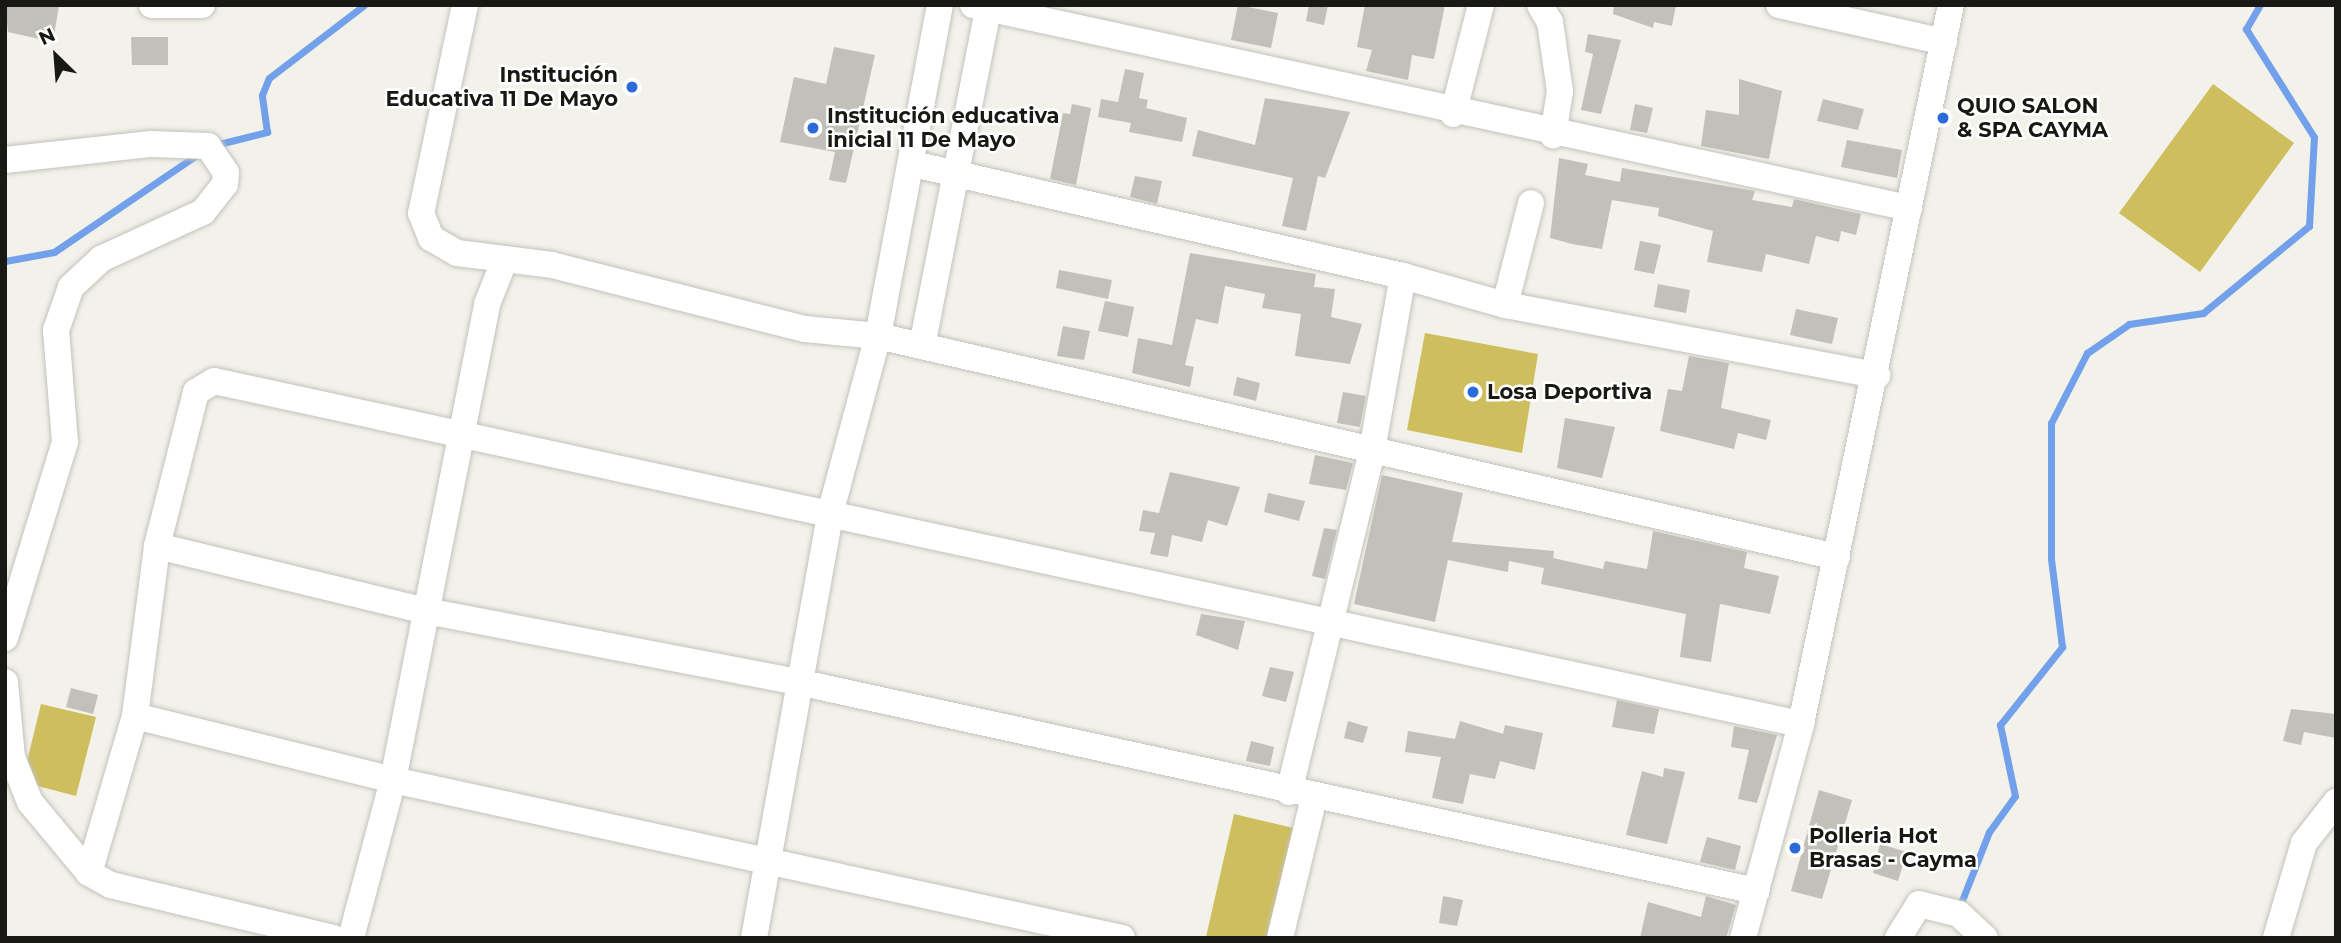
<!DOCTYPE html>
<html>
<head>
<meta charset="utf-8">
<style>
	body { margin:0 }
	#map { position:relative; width:2341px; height:943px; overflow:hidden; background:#f2f1ea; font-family:Montserrat,sans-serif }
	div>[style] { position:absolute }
	.green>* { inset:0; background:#cebe5e }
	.stream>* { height:7px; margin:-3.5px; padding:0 3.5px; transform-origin:3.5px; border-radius:3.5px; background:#73a0ea }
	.building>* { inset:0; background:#c1c0b9 }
	.roads { filter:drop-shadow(0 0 2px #c3c2bc) drop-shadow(0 0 2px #c3c2bc) }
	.street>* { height:26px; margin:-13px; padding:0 13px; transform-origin:13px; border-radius:13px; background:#fff }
	.dots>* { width:19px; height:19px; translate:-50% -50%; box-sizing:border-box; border:4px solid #fff; border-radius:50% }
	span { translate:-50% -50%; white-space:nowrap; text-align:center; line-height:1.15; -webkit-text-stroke:5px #fff; paint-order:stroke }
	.poi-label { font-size:21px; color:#181815; font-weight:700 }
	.right { translate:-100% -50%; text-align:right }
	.left { translate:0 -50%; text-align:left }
	.frame { position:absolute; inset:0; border:7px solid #181815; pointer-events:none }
	.north { position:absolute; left:21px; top:21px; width:70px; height:70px; -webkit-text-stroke:5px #fff; paint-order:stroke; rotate:335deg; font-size:19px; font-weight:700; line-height:28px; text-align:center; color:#181815 }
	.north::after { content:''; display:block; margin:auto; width:24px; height:32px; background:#181815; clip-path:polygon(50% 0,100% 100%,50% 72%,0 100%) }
</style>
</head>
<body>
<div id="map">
	<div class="green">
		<div style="clip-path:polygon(2213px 84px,2294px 143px,2200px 272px,2119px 213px)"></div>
		<div style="clip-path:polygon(1425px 333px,1538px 354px,1522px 453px,1407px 430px)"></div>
		<div style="clip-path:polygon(41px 704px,96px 717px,76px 796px,22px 782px)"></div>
		<div style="clip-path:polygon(1234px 814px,1306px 831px,1292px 938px,1206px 937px)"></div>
	</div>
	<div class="stream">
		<div style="left:215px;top:145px;width:54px;rotate:-14deg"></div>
		<div style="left:267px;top:132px;width:37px;rotate:-98deg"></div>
		<div style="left:262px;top:95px;width:18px;rotate:-68deg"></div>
		<div style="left:269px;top:78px;width:120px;rotate:-37.5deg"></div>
		<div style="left:5px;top:261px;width:50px;rotate:-10.4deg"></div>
		<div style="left:54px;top:252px;width:174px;rotate:-34.2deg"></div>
		<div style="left:1959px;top:908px;width:82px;rotate:-68.5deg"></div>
		<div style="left:1989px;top:832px;width:44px;rotate:-54.2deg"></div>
		<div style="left:2015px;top:796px;width:73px;rotate:-101.9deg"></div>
		<div style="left:2000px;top:725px;width:100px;rotate:-51.5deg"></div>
		<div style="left:2062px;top:647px;width:89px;rotate:-97.1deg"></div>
		<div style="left:2051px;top:559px;width:136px;rotate:-90deg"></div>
		<div style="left:2051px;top:423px;width:79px;rotate:-62.8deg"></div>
		<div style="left:2087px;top:353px;width:51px;rotate:-34.6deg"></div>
		<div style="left:2129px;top:324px;width:75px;rotate:-8.5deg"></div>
		<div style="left:2203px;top:313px;width:137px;rotate:-39.4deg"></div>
		<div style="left:2309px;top:226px;width:89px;rotate:-86.8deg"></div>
		<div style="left:2314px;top:137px;width:128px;rotate:-122.2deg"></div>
		<div style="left:2246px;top:29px;width:28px;rotate:-60deg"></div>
	</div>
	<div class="building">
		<div style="clip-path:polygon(5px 5px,59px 5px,53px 42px,8px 32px)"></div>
		<div style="clip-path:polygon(1238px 5px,1278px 13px,1271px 48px,1231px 40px)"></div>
		<div style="clip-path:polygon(1309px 5px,1328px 5px,1324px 25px,1306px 21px)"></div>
		<div style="clip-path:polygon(1365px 5px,1445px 5px,1434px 59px,1412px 55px,1408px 80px,1366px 71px,1372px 50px,1357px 47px)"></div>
		<div style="clip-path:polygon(1614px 5px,1676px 5px,1672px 26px,1654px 22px,1653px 28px,1613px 14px)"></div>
		<div style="clip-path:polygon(1588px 34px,1621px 40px,1601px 114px,1581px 110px,1593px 54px,1585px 52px)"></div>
		<div style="clip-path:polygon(131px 37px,168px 37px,168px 65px,132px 65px)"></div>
		<div style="clip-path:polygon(834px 47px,875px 55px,846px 183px,829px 180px,835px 152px,780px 142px,794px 77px,826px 84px)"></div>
		<div style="clip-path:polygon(1125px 69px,1144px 73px,1139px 98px,1148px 100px,1146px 108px,1187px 118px,1182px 142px,1129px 132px,1131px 123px,1098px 117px,1101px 99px,1118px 102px)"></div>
		<div style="clip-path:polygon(1739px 79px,1782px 91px,1769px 159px,1701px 146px,1706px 110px,1739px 115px)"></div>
		<div style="clip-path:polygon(1265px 98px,1350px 112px,1325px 178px,1318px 176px,1306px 231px,1282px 226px,1293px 178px,1192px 156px,1198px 130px,1255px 145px)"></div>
		<div style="clip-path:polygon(1823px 99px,1864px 109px,1858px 130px,1817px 121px)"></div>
		<div style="clip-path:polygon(1072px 104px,1091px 108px,1076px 185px,1050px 179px,1063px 113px,1070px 114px)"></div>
		<div style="clip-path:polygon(1635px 104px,1653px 108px,1647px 133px,1630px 130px)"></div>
		<div style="clip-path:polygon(1847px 140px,1902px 150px,1897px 178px,1841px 167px)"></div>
		<div style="clip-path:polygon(1559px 158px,1588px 164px,1585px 175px,1620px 182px,1622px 168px,1755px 191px,1752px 200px,1792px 207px,1794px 199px,1861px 214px,1856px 235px,1841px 231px,1839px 242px,1816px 236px,1809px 264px,1766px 254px,1762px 272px,1707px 262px,1713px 231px,1658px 216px,1659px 208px,1612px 200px,1602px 249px,1572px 244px,1550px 238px)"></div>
		<div style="clip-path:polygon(1135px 176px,1162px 181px,1157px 204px,1130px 197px)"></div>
		<div style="clip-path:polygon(1640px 241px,1661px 245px,1654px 274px,1634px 270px)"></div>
		<div style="clip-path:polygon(1190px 253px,1316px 274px,1314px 287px,1335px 289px,1331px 317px,1362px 324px,1350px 364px,1295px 356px,1301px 314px,1262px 308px,1265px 294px,1225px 286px,1218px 324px,1196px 319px,1185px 365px,1194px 367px,1190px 387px,1132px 373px,1138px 338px,1172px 345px)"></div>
		<div style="clip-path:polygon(1059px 270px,1112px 280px,1108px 299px,1056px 288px)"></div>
		<div style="clip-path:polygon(1658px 284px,1690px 290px,1686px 313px,1654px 307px)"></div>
		<div style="clip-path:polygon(1105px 301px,1134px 307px,1128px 337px,1098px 331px)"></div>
		<div style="clip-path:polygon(1796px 309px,1838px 318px,1832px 344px,1790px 335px)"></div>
		<div style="clip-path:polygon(1063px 326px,1090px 331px,1084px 360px,1057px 356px)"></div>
		<div style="clip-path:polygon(1689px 356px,1729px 363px,1721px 408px,1771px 420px,1766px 440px,1738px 433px,1734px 449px,1660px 431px,1668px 389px,1682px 391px)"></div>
		<div style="clip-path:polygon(1237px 377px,1260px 383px,1256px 401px,1233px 395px)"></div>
		<div style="clip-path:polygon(1343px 392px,1366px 396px,1360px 427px,1337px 423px)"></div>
		<div style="clip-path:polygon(1565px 418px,1615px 427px,1602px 478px,1557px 468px)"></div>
		<div style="clip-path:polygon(1315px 455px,1353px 463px,1346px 490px,1309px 484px)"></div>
		<div style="clip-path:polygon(1170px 472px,1240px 487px,1227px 526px,1208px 520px,1202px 542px,1172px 535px,1168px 557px,1150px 554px,1155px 533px,1139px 531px,1143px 510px,1159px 513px)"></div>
		<div style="clip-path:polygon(1382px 475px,1463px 493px,1452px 542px,1554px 551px,1553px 558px,1603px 569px,1605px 561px,1647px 569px,1653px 531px,1747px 552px,1744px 568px,1779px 576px,1770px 614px,1720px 604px,1711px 662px,1680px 657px,1686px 614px,1541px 584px,1544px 568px,1509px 561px,1508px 572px,1448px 560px,1435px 622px,1354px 604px)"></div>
		<div style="clip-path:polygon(1268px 493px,1305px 501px,1299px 521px,1264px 512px)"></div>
		<div style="clip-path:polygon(1324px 528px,1337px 530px,1325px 579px,1312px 576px)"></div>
		<div style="clip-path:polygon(1201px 614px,1245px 621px,1238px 650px,1196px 635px)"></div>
		<div style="clip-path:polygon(1270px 667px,1294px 672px,1286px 702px,1262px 696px)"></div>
		<div style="clip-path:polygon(71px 688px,98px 695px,93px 714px,66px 707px)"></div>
		<div style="clip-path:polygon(1617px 700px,1659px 709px,1654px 734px,1612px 727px)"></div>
		<div style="clip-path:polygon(2291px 709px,2336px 714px,2336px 738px,2304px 732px,2301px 745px,2283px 741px)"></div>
		<div style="clip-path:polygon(1348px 721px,1368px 727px,1363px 743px,1344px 738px)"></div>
		<div style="clip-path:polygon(1460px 721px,1503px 734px,1505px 725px,1543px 733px,1535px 770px,1500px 761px,1495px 779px,1470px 774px,1463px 804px,1432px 798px,1441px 757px,1405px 752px,1408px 731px,1455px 739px)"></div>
		<div style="clip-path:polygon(1734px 726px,1777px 735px,1757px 803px,1738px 799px,1749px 750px,1731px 747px)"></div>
		<div style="clip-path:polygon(1251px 741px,1274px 747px,1270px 766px,1246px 761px)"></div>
		<div style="clip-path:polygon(1664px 768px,1685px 772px,1667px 844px,1626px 835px,1642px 771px,1663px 777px)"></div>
		<div style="clip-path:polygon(1819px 790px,1852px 800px,1822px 899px,1791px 891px)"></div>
		<div style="clip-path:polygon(1707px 837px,1741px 846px,1735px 870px,1700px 862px)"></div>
		<div style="clip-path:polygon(1880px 844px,1907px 852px,1898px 881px,1873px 873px)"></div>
		<div style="clip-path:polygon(1443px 896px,1463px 900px,1457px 926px,1439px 923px)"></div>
		<div style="clip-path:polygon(1706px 896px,1736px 905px,1726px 938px,1640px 938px,1648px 902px,1701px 917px)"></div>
	</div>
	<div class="roads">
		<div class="street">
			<div style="left:152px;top:5px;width:50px"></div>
			<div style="left:465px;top:5px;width:213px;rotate:101.9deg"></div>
			<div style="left:421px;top:213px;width:27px;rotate:68deg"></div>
			<div style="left:431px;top:238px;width:30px;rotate:30deg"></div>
			<div style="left:457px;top:253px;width:48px;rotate:7.1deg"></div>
			<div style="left:973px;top:5px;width:958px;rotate:12.24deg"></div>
			<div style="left:1540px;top:5px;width:20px;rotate:60deg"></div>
			<div style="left:1550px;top:22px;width:70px;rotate:81.8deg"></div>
			<div style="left:1560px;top:91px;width:45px;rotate:99deg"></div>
			<div style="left:1779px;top:5px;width:169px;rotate:12.6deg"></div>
			<div style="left:1453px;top:114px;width:113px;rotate:-75.6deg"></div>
			<div style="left:5px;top:160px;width:147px;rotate:-6.3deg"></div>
			<div style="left:151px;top:144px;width:57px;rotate:2deg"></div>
			<div style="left:208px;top:146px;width:32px;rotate:56deg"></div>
			<div style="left:226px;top:173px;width:11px;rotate:95deg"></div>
			<div style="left:225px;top:184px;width:36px;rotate:128deg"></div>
			<div style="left:203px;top:212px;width:112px;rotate:155.3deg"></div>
			<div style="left:101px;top:259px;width:41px;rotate:137deg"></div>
			<div style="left:71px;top:287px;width:46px;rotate:109.2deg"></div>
			<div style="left:56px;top:330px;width:112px;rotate:85.4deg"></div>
			<div style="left:65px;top:442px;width:205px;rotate:107deg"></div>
			<div style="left:913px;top:164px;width:503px;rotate:12.88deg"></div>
			<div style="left:1403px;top:276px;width:106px;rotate:15.9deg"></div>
			<div style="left:1505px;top:305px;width:379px;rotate:10.7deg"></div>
			<div style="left:1505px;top:305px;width:105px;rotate:-75.7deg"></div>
			<div style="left:922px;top:346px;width:348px;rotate:-78.9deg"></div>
			<div style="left:157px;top:546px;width:277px;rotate:13.6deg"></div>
			<div style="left:426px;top:611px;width:379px;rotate:10.8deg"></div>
			<div style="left:798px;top:682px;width:981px;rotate:12.31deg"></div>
			<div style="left:5px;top:682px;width:75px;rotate:84.7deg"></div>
			<div style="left:12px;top:757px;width:48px;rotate:68.2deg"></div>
			<div style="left:30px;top:802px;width:92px;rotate:50.3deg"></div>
			<div style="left:89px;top:873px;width:25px;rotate:29deg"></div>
			<div style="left:111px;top:885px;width:228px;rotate:13.4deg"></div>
			<div style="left:135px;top:716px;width:266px;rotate:13.9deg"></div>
			<div style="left:393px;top:780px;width:746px;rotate:12.23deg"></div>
			<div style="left:1289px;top:792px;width:351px;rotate:-76.3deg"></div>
			<div style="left:1372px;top:451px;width:178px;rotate:-80deg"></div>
			<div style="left:89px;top:873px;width:164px;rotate:-73.7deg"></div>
			<div style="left:135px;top:716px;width:171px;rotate:-82.6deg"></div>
			<div style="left:157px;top:546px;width:159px;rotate:-75.8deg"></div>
			<div style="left:196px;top:392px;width:21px;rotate:-31deg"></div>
			<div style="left:214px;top:381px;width:1624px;rotate:12.2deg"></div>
			<div style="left:351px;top:938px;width:163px;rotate:-75.1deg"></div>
			<div style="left:393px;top:780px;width:485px;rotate:-78.8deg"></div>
			<div style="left:487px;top:304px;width:48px;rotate:-68.2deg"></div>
			<div style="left:505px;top:259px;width:47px;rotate:7.3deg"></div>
			<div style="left:552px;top:265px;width:261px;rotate:14.2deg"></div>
			<div style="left:805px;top:329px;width:73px;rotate:5.5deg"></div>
			<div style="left:878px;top:336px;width:984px;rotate:12.98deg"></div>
			<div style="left:754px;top:938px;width:435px;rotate:-79.8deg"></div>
			<div style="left:831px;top:510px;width:180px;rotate:-74.9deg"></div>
			<div style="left:878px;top:336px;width:337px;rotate:-79.4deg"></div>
			<div style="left:1280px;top:938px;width:145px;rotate:-76.4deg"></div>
			<div style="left:1743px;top:938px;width:222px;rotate:-74.8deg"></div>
			<div style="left:1801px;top:724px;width:734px;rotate:-78.22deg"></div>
			<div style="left:1898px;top:938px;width:40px;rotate:-58deg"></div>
			<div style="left:1919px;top:904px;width:41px;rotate:14deg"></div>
			<div style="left:1959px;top:914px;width:35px;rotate:43deg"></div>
			<div style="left:2276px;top:938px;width:99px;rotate:-73.6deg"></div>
			<div style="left:2304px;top:843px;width:52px;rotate:-52deg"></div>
		</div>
	</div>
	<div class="dots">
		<div style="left:632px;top:87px;background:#2b6bd8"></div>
		<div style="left:1943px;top:118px;background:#2b6bd8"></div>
		<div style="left:813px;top:128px;background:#2b6bd8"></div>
		<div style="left:1473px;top:392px;background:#2b6bd8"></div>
		<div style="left:1795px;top:848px;background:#2b6bd8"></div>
	</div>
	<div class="poi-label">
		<span class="right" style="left:618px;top:87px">Institución<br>Educativa 11 De Mayo</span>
		<span class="left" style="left:1957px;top:118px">QUIO SALON<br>&amp; SPA CAYMA</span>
		<span class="left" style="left:827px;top:128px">Institución educativa<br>inicial 11 De Mayo</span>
		<span class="left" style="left:1487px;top:392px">Losa Deportiva</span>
		<span class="left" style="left:1809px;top:848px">Polleria Hot<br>Brasas - Cayma</span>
	</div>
	<div class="frame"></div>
	<div class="north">N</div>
</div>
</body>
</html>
